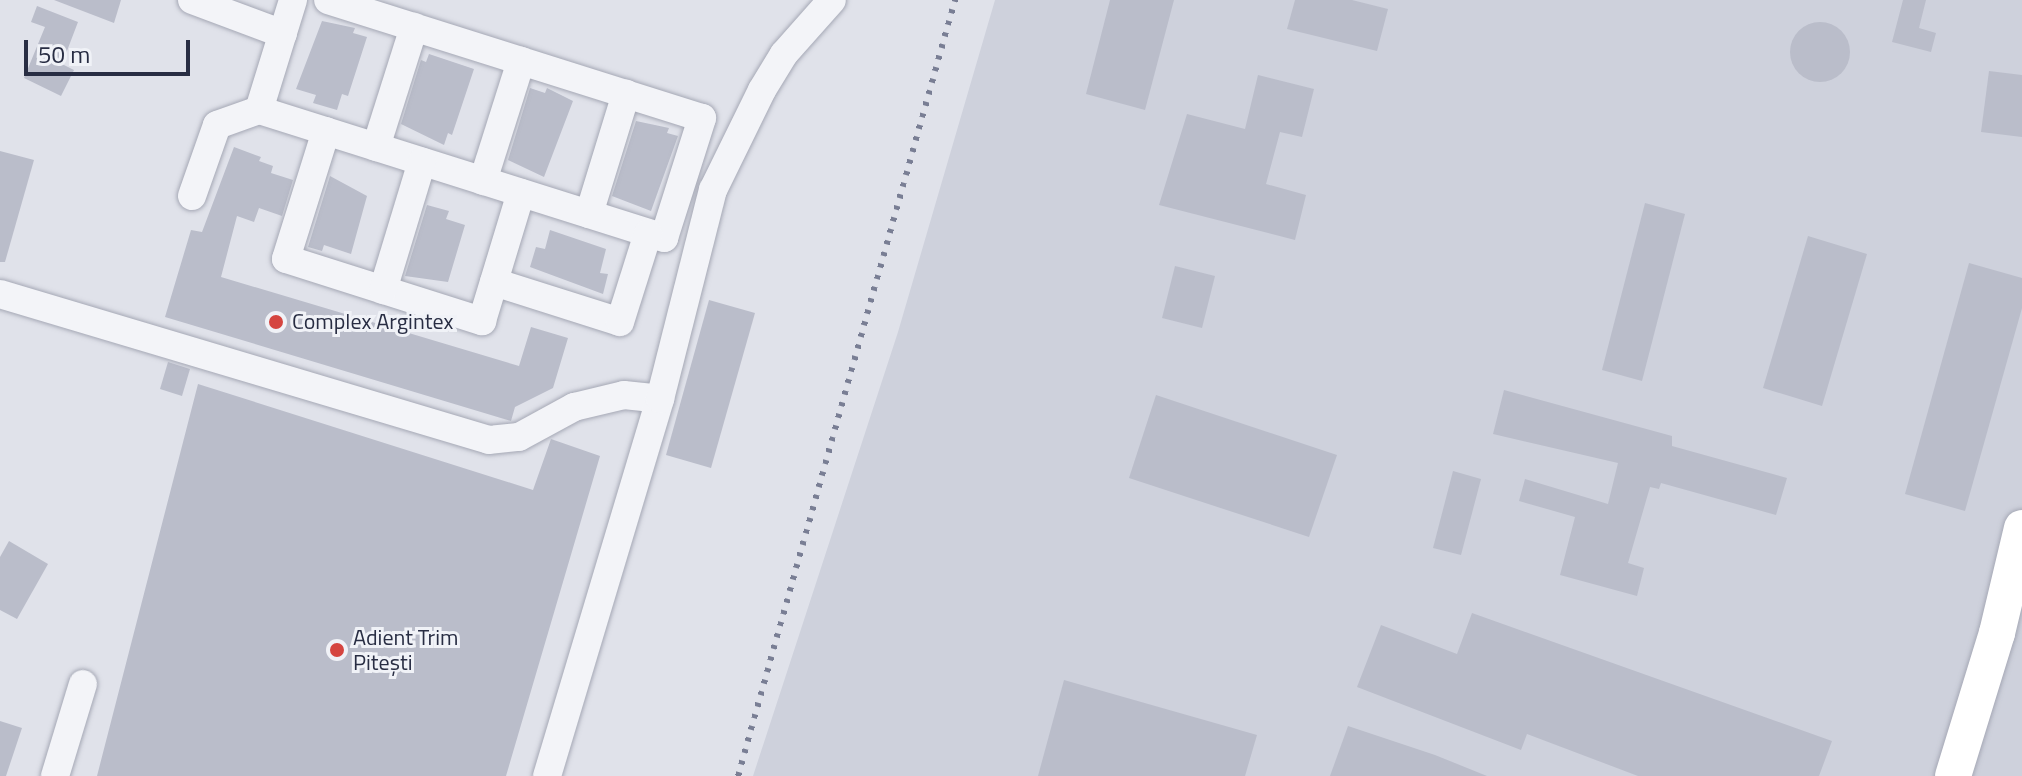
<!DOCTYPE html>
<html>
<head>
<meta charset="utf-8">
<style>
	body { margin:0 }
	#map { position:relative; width:2022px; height:776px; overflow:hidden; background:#e0e2ea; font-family:"Titillium Web",sans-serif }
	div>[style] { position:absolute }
	.built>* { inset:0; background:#ced1dc }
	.building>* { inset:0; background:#babdca }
	.round { border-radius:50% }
	.roads { filter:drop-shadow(0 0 2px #a5a8b5) drop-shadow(0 0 2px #a5a8b5) }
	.minor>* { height:28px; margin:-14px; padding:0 14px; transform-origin:14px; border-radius:14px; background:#f3f4f8 }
	.major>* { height:36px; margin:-18px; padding:0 18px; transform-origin:18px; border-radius:18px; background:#fff }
	.rail>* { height:6px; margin-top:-3px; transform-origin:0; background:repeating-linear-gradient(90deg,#797e94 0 4px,transparent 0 12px) }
	.dots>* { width:22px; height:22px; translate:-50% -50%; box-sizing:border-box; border:4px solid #f0f2f7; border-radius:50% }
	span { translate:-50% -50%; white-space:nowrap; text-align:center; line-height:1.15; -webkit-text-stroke:6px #f0f2f7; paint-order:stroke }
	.poi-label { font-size:22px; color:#282d43 }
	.left { translate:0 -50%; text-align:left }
	.scale { position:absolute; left:24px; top:40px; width:166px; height:36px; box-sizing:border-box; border:4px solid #282d43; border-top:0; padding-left:10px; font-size:24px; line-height:28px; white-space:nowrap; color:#282d43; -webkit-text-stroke:6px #f0f2f7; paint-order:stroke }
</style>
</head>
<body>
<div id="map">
	<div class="built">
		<div style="clip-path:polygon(995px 0,2022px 0,2022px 776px,753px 776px,898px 332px)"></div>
	</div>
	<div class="building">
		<div style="clip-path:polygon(54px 0,121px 0,114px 23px)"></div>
		<div style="clip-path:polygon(1110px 0,1174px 0,1145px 110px,1086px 94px)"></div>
		<div style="clip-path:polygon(1295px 0,1352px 0,1388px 9px,1377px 51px,1287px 29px)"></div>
		<div style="clip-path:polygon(1903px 0,1926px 0,1919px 28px,1936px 33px,1931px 52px,1892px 42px)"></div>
		<div style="clip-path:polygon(37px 6px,78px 22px,62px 64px,74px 70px,61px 96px,24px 78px,45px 27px,31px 22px)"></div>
		<div style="clip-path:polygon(322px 21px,355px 28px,353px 33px,367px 37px,348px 96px,342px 94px,337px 110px,313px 103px,316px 95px,296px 89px)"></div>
		<div class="round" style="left:1790px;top:22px;width:60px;height:60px"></div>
		<div style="clip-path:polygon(429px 54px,474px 69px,452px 135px,448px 133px,444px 145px,401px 124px,421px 60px,426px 62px)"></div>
		<div style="clip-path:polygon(1989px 71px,2022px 75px,2022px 137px,1981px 132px)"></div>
		<div style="clip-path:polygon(1258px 75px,1314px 89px,1302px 137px,1280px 132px,1266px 184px,1306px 195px,1295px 240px,1159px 205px,1187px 114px,1245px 129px)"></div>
		<div style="clip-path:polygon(530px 88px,545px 93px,547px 88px,573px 101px,544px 177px,508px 160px)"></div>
		<div style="clip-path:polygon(636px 121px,669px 128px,667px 133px,678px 136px,651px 211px,612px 196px)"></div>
		<div style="clip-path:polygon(234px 147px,261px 157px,259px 161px,273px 166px,271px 173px,293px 180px,282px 216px,259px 208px,254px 222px,237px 216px,221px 277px,519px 366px,531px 327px,568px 338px,553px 388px,515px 407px,511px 421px,165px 317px,191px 230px,202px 232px)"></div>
		<div style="clip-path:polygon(0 151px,34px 160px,5px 262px,0 262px)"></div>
		<div style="clip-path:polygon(330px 176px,367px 196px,351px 254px,324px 245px,322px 251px,308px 247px)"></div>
		<div style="clip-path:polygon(1645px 203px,1685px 214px,1642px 381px,1602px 370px)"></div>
		<div style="clip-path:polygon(427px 205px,449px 211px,446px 219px,465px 225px,448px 282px,405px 276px)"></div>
		<div style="clip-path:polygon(550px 230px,606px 249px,600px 273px,608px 274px,603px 294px,530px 267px,536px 247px,545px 249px)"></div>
		<div style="clip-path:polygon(1808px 236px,1867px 254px,1822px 406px,1763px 388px)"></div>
		<div style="clip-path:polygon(1969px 263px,2022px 278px,2022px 308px,1965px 511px,1905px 494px)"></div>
		<div style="clip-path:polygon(1175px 266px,1215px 276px,1202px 328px,1162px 318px)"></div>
		<div style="clip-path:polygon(709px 300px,755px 313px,711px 468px,666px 455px)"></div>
		<div style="clip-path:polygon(168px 362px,190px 369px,182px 396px,160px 389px)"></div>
		<div style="clip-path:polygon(198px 384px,533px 490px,551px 439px,600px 456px,506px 776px,97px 776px)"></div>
		<div style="clip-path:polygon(1504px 390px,1672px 436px,1672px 446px,1787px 478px,1776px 515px,1661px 483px,1659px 489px,1650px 487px,1628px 563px,1644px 568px,1637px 596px,1560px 575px,1575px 517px,1519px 501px,1525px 479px,1608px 504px,1618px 463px,1493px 434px)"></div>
		<div style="clip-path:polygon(1156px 395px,1337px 455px,1309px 537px,1129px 478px)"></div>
		<div style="clip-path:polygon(1453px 471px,1481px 479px,1461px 555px,1433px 548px)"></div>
		<div style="clip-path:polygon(9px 541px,48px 564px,17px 619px,0 610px,0 557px)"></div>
		<div style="clip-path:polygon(1472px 613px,1832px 741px,1819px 776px,1638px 776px,1527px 734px,1521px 750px,1357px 687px,1381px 625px,1457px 654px)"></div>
		<div style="clip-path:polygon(1064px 680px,1257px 735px,1245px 776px,1038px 776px)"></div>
		<div style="clip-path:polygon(0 721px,22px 728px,6px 776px,0 776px)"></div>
		<div style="clip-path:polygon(1348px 726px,1435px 755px,1487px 776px,1330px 776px)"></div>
	</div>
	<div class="roads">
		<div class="minor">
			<div style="left:192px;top:0;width:97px;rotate:20.5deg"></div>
			<div style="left:259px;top:110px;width:115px;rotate:-72.8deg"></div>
			<div style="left:326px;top:131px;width:134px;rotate:107.4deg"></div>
			<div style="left:286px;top:259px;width:206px;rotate:17.6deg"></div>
			<div style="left:482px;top:321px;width:134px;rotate:-73.1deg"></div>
			<div style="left:376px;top:147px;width:126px;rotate:-72.4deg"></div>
			<div style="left:483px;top:181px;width:126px;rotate:-72.4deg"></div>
			<div style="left:192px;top:196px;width:75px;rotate:-70.6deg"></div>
			<div style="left:217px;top:125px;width:45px;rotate:-19.7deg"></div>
			<div style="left:259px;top:110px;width:425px;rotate:17.5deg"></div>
			<div style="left:664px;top:238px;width:126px;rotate:-72.4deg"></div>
			<div style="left:702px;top:118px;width:392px;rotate:-162.5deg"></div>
			<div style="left:589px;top:214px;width:126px;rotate:-72.9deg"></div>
			<div style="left:494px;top:282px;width:132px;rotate:17.6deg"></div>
			<div style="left:620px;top:322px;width:93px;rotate:-72.5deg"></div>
			<div style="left:383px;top:290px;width:134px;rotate:-73.1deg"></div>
			<div style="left:0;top:294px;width:510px;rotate:16.62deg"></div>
			<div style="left:489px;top:440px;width:30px;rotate:-6deg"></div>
			<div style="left:519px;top:437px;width:63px;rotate:-28.6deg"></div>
			<div style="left:574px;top:407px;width:51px;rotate:-13.5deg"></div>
			<div style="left:624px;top:395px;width:36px;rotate:6deg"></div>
			<div style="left:55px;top:776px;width:96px;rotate:-73.1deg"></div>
			<div style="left:547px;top:776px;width:394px;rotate:-73.3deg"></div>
			<div style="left:660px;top:399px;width:216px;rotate:-75.8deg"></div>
			<div style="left:713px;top:190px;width:111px;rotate:-63.9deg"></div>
			<div style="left:762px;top:90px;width:42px;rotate:-58.6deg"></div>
			<div style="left:784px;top:54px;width:72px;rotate:-48.4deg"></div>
		</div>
		<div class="major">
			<div style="left:1953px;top:776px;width:150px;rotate:-72.9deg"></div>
			<div style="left:1997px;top:633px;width:108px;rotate:-76.6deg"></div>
		</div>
	</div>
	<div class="rail">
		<div style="left:738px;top:776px;width:806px;rotate:-74.38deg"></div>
	</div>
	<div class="dots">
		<div style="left:276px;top:322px;background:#d54540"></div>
		<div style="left:337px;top:650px;background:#d54540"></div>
	</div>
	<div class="poi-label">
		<span class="left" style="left:292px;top:322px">Complex Argintex</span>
		<span class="left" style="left:353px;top:650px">Adient Trim<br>Pitești</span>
	</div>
	<div class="scale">50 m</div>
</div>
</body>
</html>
